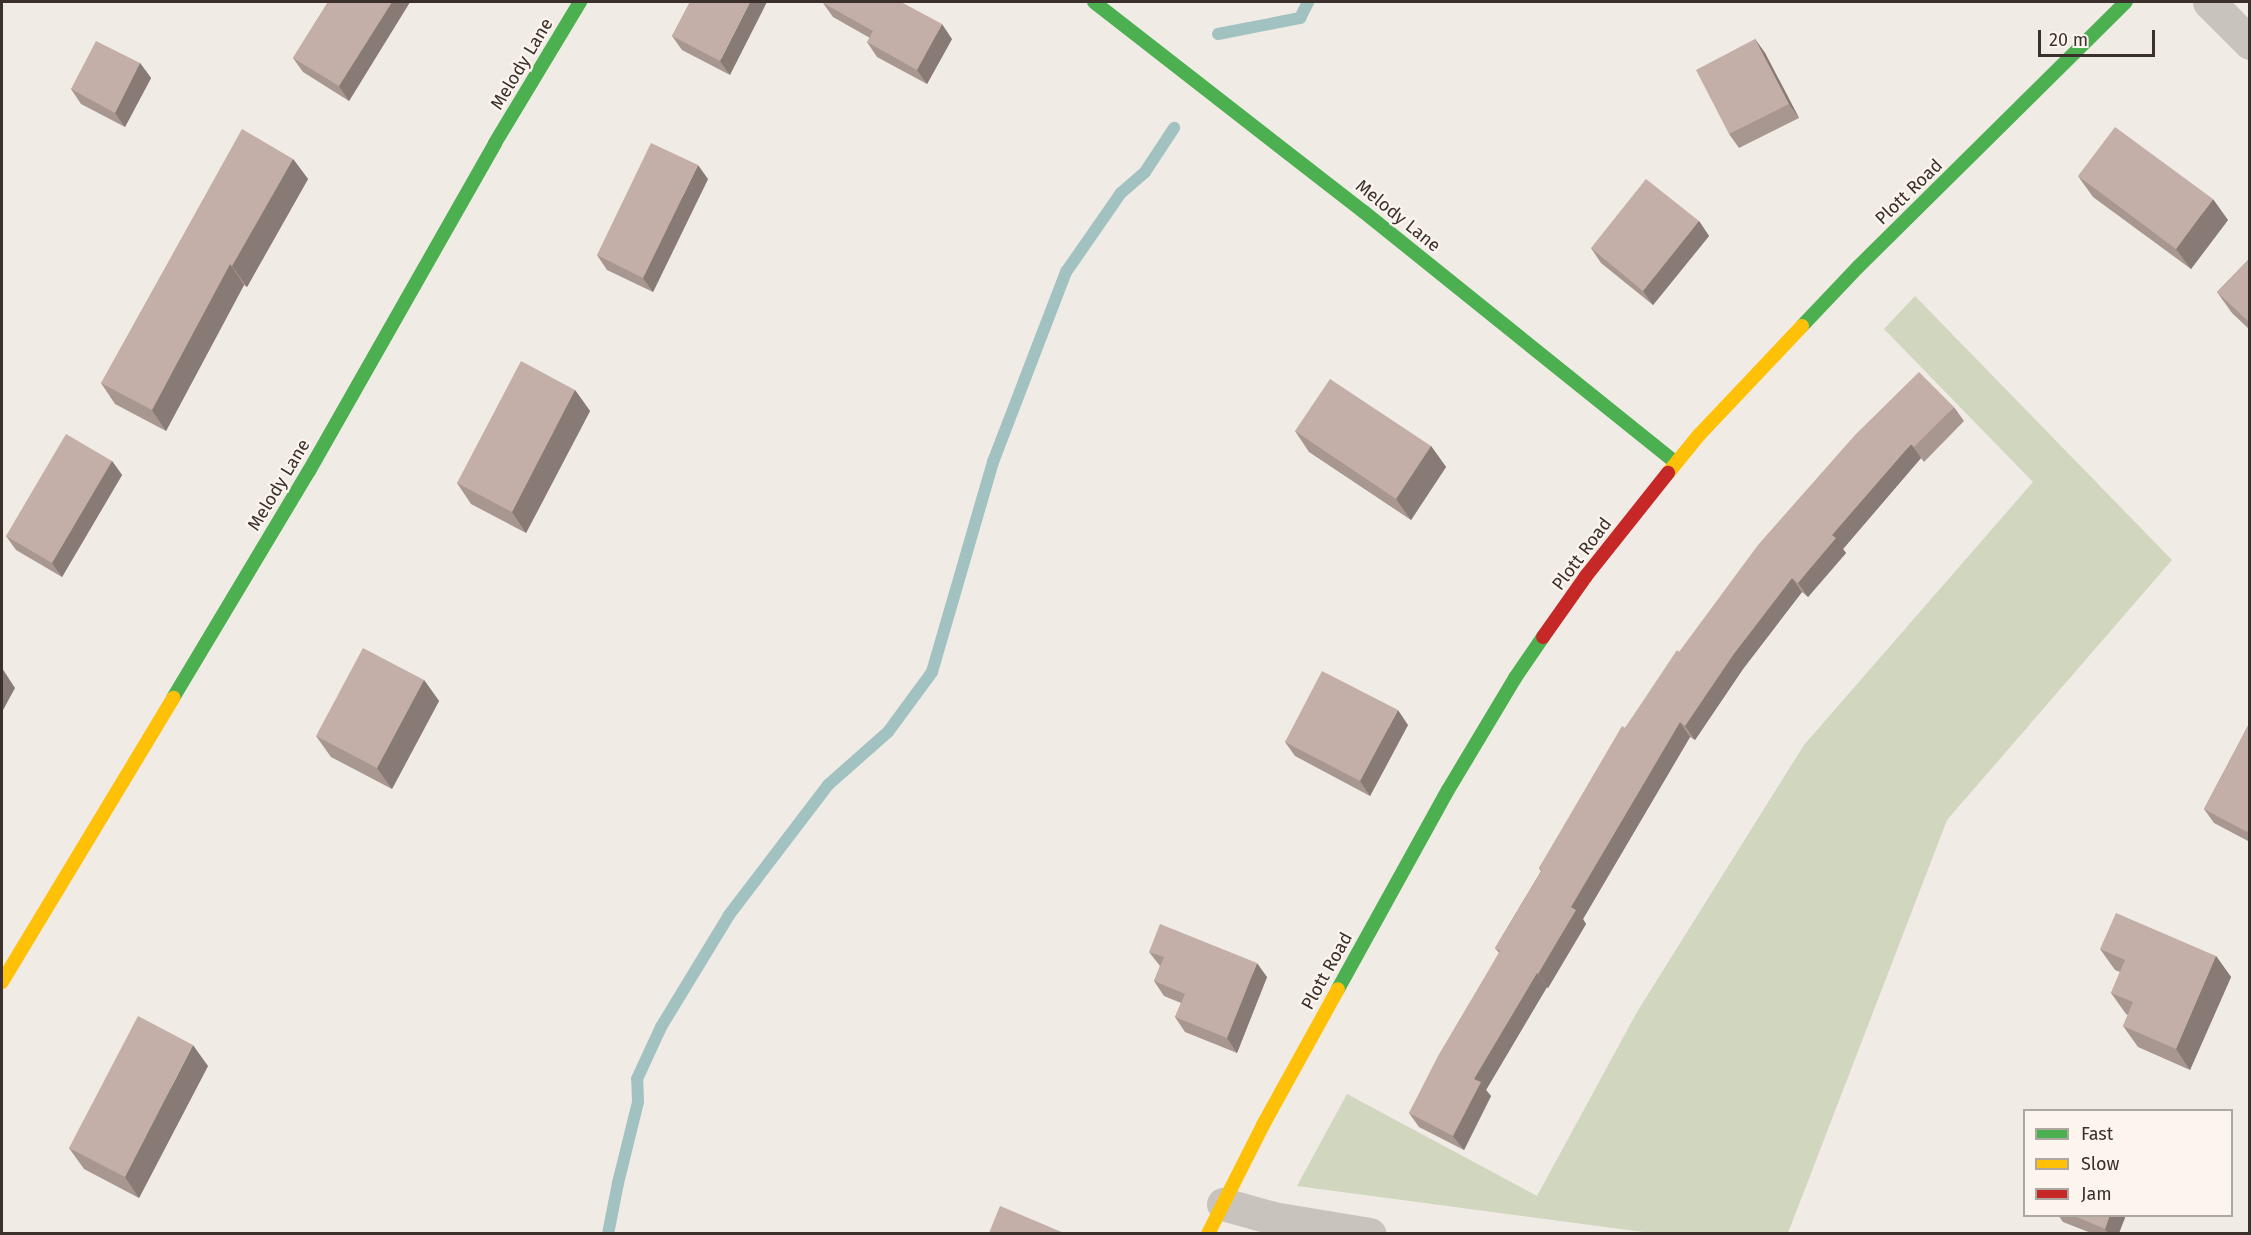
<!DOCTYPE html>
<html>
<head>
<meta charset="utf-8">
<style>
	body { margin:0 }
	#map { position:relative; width:2251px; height:1235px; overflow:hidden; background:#f0ebe5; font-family:"Fira Sans",sans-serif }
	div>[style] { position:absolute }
	.green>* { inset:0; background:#d1d6bf }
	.stream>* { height:12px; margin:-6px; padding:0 6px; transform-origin:6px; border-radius:6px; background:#a1c2c1 }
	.street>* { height:33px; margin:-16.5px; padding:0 16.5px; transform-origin:16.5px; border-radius:16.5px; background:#c9c3be }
	.fast>* { height:14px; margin:-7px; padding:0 7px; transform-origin:7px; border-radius:7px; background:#4caf50 }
	.slow>* { height:14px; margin:-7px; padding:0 7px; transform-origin:7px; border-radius:7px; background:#ffc107 }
	.jam>* { height:14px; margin:-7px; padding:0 7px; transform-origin:7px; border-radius:7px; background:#c62828 }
	.wall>* { inset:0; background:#a89690 }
	.shaded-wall>* { inset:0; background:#887a75 }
	.building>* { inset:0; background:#c3afa7 }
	span { translate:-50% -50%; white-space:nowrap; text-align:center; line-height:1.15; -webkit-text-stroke:4.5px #fbf5ee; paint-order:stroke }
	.street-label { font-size:18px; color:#3b302b }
	.frame { position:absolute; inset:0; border:3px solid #3b302b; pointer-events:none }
	.legend { position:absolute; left:2023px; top:1109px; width:210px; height:108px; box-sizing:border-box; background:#fbf5ee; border:2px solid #aea6a0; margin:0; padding:8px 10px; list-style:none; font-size:18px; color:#3b302b }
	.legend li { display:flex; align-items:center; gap:12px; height:30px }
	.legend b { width:30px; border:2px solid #aea6a0 }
	.scale { position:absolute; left:2038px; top:30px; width:117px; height:27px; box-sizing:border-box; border:3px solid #3b302b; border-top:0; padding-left:8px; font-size:18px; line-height:21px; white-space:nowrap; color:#3b302b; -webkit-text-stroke:4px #fbf5ee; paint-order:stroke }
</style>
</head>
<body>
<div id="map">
	<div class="green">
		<div style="clip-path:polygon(1915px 296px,2172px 560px,1947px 820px,1788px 1233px,1651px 1233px,1297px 1186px,1347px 1094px,1537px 1196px,1637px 1012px,1804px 745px,2033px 482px,1884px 329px)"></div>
	</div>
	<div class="stream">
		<div style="left:1218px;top:34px;width:84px;rotate:-11deg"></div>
		<div style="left:1300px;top:18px;width:18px;rotate:-63deg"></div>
		<div style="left:608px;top:1234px;width:52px;rotate:-78.9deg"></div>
		<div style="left:618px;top:1183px;width:83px;rotate:-76.1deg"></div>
		<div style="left:638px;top:1102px;width:23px;rotate:-92deg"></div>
		<div style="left:637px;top:1079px;width:57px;rotate:-65.2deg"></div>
		<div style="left:661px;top:1027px;width:131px;rotate:-58.7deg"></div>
		<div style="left:729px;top:915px;width:163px;rotate:-52.7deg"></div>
		<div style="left:828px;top:785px;width:80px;rotate:-41.5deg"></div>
		<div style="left:888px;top:732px;width:74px;rotate:-53.7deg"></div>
		<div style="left:932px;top:672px;width:219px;rotate:-73.8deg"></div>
		<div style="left:993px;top:462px;width:204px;rotate:-69deg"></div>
		<div style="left:1066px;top:272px;width:96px;rotate:-55.2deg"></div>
		<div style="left:1121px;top:193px;width:32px;rotate:-41deg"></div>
		<div style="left:1145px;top:172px;width:53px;rotate:-56.6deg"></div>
	</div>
	<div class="street">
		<div style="left:2209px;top:2px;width:58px;rotate:45deg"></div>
		<div style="left:1223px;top:1204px;width:52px;rotate:15.6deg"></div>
		<div style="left:1273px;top:1218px;width:98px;rotate:9.4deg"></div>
	</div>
	<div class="fast">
		<div style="left:1094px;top:2px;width:342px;rotate:37.9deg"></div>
		<div style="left:1364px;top:212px;width:400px;rotate:38.8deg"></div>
		<div style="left:1802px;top:326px;width:81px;rotate:-46.5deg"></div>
		<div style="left:1858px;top:267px;width:377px;rotate:-44.7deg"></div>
		<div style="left:173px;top:698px;width:265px;rotate:-59.1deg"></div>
		<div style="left:309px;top:471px;width:377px;rotate:-60.4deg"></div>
		<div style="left:495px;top:143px;width:165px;rotate:-58.9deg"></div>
		<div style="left:1338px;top:989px;width:227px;rotate:-61.1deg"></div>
		<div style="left:1448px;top:790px;width:131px;rotate:-59.1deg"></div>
		<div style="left:1515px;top:678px;width:50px;rotate:-55.7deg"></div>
	</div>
	<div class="slow">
		<div style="left:1668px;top:473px;width:49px;rotate:-50.8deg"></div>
		<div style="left:1699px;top:435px;width:150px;rotate:-46.6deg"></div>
		<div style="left:2px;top:982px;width:332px;rotate:-58.9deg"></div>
		<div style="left:1208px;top:1234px;width:122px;rotate:-63.2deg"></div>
		<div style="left:1263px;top:1125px;width:155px;rotate:-61.1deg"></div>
	</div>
	<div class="jam">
		<div style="left:1543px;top:637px;width:75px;rotate:-54.8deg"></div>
		<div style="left:1586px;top:576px;width:132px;rotate:-51.5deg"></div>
	</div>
	<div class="wall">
		<div style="clip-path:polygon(328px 2px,410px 2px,349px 101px,303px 72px,293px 58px)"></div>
		<div style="clip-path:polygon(690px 2px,730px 75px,682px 50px,672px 36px)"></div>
		<div style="clip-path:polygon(823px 3px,952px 39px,927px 84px,877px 57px,867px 42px,870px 38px,833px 17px)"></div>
		<div style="clip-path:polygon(1755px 39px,1765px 53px,1799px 118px,1739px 148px,1729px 134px)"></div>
		<div style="clip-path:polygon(140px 63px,151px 78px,125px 127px,81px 104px,71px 89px)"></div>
		<div style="clip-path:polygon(293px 159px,308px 179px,247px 287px,244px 285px,166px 431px,115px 404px,101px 383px)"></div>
		<div style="clip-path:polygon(2078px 176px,2228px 220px,2191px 269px,2093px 197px)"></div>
		<div style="clip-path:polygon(708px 179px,653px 292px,607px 270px,597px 255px)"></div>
		<div style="clip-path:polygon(1699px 221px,1709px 236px,1653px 305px,1601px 263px,1591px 248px)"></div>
		<div style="clip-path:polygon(2250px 258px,2250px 330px,2232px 313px,2217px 292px)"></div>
		<div style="clip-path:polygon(575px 390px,590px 411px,526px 533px,471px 504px,457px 483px)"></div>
		<div style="clip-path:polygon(1954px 407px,1964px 421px,1924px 462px,1921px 458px,1843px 549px,1846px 553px,1808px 597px,1802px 592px,1743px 669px,1695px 740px,1690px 737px,1583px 919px,1586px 924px,1548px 988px,1547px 987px,1486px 1090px,1491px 1096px,1464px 1150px,1419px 1127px,1409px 1113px,1499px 953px,1495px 948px,1541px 871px,1539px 868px,1625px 728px,1679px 652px)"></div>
		<div style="clip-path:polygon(1295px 431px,1431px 446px,1446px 467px,1411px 520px,1309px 452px)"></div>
		<div style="clip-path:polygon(112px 461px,122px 475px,62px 577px,16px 550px,6px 536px)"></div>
		<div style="clip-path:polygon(424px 680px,439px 701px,392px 789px,331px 757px,316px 736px)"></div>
		<div style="clip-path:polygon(2250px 722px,2250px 842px,2214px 823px,2204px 809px)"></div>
		<div style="clip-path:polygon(1408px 725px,1370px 796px,1295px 756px,1285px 742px)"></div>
		<div style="clip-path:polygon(2100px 949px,2216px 956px,2231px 977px,2190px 1070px,2138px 1047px,2123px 1026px,2128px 1015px,2126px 1014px,2111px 993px,2120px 972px,2115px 970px)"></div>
		<div style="clip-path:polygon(1149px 952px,1267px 977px,1237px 1053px,1185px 1032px,1175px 1017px,1181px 1003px,1164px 996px,1154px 981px,1160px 966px)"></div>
		<div style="clip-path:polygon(208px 1066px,139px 1198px,84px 1169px,69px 1148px)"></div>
		<div style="clip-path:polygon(2058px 1215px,2126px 1215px,2119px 1233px,2091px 1233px,2063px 1222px)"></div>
	</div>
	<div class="shaded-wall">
		<div style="clip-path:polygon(392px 2px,410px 2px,349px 101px,339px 86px)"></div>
		<div style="clip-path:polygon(750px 2px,767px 2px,730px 75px,720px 61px)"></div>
		<div style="clip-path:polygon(942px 24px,952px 39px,927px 84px,917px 70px)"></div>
		<div style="clip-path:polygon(1755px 39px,1765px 53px,1799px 118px,1789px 104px)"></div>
		<div style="clip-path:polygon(140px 63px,151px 78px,125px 127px,115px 113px)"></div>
		<div style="clip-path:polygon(293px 159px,308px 179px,247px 287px,232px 266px)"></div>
		<div style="clip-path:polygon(698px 165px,708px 179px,653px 292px,643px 278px)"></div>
		<div style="clip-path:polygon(2213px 199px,2228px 220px,2191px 269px,2176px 249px)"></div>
		<div style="clip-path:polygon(1699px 221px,1709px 236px,1653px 305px,1643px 291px)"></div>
		<div style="clip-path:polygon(230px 264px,244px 285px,166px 431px,152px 410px)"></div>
		<div style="clip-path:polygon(575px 390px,590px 411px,526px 533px,512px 512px)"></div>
		<div style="clip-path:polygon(1911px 444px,1921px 458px,1843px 549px,1846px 553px,1808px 597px,1798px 583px,1832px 535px)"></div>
		<div style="clip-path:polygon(1431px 446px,1446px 467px,1411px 520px,1396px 499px)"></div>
		<div style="clip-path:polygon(112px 461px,122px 475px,62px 577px,52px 563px)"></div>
		<div style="clip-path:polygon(1792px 578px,1802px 592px,1743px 669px,1695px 740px,1685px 726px,1733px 655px)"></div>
		<div style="clip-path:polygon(2px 668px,15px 688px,2px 712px)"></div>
		<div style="clip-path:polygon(424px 680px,439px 701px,392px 789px,377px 768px)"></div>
		<div style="clip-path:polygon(1398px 710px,1408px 725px,1370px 796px,1360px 781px)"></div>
		<div style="clip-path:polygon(1680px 722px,1690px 737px,1583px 919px,1586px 924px,1548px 988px,1538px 974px,1571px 907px)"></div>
		<div style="clip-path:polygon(2216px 956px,2231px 977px,2190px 1070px,2176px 1049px)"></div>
		<div style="clip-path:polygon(1257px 963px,1267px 977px,1237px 1053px,1227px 1038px)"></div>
		<div style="clip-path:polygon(1537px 973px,1547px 987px,1486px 1090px,1491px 1096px,1464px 1150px,1453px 1136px,1474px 1079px)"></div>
		<div style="clip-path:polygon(193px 1045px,208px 1066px,139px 1198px,125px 1177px)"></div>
		<div style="clip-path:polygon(2110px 1215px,2126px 1215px,2119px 1233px,2108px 1233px,2105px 1229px)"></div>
	</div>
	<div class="building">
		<div style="clip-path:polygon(328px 2px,392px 2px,339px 86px,293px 58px)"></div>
		<div style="clip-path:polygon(690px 2px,750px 2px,720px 61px,672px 36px)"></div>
		<div style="clip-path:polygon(823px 2px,901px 2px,942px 24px,917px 70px,867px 42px,873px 31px,823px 3px)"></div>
		<div style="clip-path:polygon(1755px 39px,1789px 104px,1729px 134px,1696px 70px)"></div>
		<div style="clip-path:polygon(96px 41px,140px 63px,115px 113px,71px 89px)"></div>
		<div style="clip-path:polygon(2115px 127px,2213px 199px,2176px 249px,2078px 176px)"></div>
		<div style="clip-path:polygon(242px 129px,293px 159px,232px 266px,230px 264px,152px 410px,101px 383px)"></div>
		<div style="clip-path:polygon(651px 143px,698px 165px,643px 278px,597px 255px)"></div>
		<div style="clip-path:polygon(1646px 179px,1699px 221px,1643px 291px,1591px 248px)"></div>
		<div style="clip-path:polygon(2250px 258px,2250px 323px,2217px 292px)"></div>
		<div style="clip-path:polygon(521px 361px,575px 390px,512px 512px,457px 483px)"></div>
		<div style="clip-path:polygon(1919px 372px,1954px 407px,1914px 447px,1911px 444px,1832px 535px,1836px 538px,1798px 583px,1792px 578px,1733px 655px,1685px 726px,1680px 722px,1571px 907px,1576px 910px,1538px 974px,1537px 973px,1474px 1079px,1481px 1082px,1453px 1136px,1409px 1113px,1438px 1056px,1500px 951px,1495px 948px,1542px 870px,1539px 868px,1622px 726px,1625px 728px,1677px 650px,1679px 652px,1758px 545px,1855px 435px)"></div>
		<div style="clip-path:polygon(1330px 379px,1431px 446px,1396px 499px,1295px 431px)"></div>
		<div style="clip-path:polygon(66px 434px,112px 461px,52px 563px,6px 536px)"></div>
		<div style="clip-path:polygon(363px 648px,424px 680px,377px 768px,316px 736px)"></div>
		<div style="clip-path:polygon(1322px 671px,1398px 710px,1360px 781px,1285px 742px)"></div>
		<div style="clip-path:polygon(2250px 722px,2250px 827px,2247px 832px,2204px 809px)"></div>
		<div style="clip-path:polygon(2116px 913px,2216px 956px,2176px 1049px,2123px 1026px,2133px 1002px,2111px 993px,2125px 960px,2100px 949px)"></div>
		<div style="clip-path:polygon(1160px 924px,1257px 963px,1227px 1038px,1175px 1017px,1185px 994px,1154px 981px,1164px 957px,1149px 952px)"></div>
		<div style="clip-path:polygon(138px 1016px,193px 1045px,125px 1177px,69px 1148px)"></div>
		<div style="clip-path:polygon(1000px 1206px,1064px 1233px,989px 1233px)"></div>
		<div style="clip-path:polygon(2072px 1215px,2110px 1215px,2105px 1229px)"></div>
	</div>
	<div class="street-label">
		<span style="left:522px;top:64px;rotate:-59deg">Melody Lane</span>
		<span style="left:1909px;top:192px;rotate:-44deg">Plott Road</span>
		<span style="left:1398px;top:216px;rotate:39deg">Melody Lane</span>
		<span style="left:279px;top:485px;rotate:-59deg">Melody Lane</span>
		<span style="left:1582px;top:554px;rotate:-53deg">Plott Road</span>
		<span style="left:1327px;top:971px;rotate:-61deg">Plott Road</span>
	</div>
	<div class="frame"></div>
	<ul class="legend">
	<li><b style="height:8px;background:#4caf50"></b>Fast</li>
	<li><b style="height:8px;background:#ffc107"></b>Slow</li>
	<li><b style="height:8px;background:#c62828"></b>Jam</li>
	</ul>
	<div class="scale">20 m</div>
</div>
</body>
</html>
